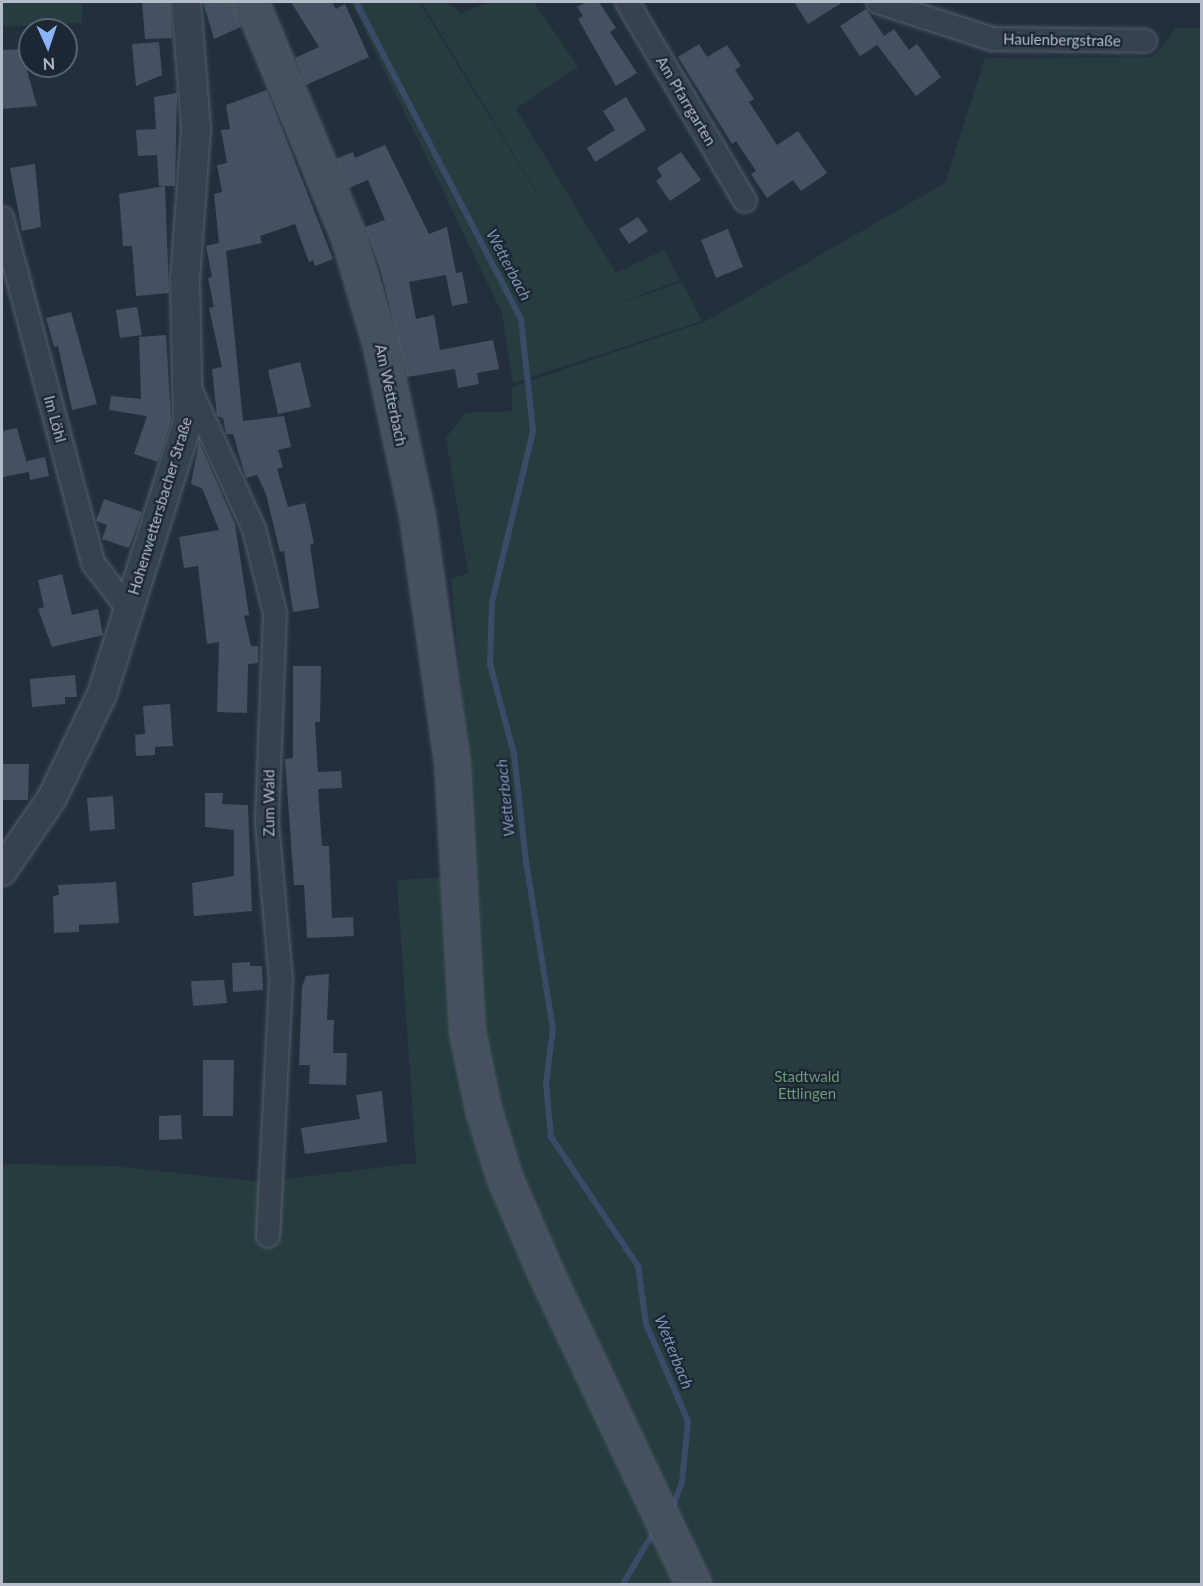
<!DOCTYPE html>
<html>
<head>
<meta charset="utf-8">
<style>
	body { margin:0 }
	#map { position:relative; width:1203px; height:1586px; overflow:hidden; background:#242f3e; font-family:Lato,sans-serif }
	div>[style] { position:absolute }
	.green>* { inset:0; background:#263c3f }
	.stream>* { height:6px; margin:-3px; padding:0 3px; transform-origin:3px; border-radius:3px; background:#394c67 }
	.building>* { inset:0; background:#455162 }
	.roads { filter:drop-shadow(0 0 2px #565f6c) drop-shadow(0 0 2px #565f6c) }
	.minor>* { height:22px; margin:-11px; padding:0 11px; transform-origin:11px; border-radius:11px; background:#38414e }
	.tertiary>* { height:28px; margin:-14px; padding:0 14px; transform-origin:14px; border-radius:14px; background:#38414e }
	.secondary>* { height:33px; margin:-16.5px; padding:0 16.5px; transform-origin:16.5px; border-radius:16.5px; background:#465061 }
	span { translate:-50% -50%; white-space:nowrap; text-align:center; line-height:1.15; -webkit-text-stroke:4.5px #1d2633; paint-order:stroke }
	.street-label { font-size:15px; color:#b4bcc9 }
	.park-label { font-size:15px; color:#6b9a76 }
	.water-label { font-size:16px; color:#7c92b1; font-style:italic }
	.frame { position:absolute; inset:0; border:3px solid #b4bcc9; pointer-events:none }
	.north { position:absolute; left:18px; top:18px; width:60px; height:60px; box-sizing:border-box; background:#1d2633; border:2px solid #59626f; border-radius:50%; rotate:177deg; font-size:16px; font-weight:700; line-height:24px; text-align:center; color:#b4bcc9 }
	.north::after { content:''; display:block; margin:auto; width:21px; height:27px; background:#8ab4f8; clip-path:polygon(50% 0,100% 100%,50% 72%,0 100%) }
</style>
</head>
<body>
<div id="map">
	<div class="green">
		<div style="clip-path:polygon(2px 2px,82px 2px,82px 23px,2px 27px)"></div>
		<div style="clip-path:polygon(351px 2px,419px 2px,607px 307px,421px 2px,448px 2px,461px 13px,492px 2px,534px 2px,578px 67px,516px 109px,616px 273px,664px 250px,680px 280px,611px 306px,682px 282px,702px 321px,513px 383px,502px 313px)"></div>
		<div style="clip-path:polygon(1176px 28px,1201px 28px,1201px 1584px,2px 1584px,2px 1164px,112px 1166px,262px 1182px,416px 1163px,397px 880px,471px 876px,470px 783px,451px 579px,468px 573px,446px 438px,465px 413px,512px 411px,512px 387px,706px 321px,945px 183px,985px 58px,1153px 57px)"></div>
	</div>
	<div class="stream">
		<div style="left:356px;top:2px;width:357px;rotate:62.5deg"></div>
		<div style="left:521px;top:319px;width:113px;rotate:83.9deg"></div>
		<div style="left:533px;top:431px;width:176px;rotate:103.5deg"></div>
		<div style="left:492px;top:602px;width:62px;rotate:91.8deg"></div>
		<div style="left:490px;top:664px;width:93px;rotate:75.1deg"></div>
		<div style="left:514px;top:754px;width:108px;rotate:83.6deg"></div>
		<div style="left:526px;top:861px;width:170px;rotate:80.9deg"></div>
		<div style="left:553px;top:1029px;width:54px;rotate:97.4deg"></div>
		<div style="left:546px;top:1083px;width:54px;rotate:84.7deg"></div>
		<div style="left:551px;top:1137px;width:156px;rotate:56deg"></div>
		<div style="left:638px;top:1266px;width:59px;rotate:82.1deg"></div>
		<div style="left:646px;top:1324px;width:106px;rotate:66.6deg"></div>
		<div style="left:688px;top:1421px;width:61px;rotate:95.6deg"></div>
		<div style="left:682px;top:1482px;width:32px;rotate:110deg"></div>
		<div style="left:623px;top:1584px;width:65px;rotate:-59.5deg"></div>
	</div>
	<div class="building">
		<div style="clip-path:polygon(142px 2px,170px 2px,172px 38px,145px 39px)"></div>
		<div style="clip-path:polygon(203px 2px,233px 2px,241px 27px,214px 39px)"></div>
		<div style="clip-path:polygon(291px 2px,332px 2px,336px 9px,345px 4px,369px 57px,306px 85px,295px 58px,319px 47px)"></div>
		<div style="clip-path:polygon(586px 2px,599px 2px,616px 28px,610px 32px,637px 73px,616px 86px,578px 19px,583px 16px,577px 7px)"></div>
		<div style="clip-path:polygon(794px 2px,843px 2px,808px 24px)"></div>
		<div style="clip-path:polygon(866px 9px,884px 36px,894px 29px,909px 50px,917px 44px,941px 77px,916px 96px,877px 45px,860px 56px,840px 26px)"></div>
		<div style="clip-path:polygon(159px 42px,162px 75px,136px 86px,132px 44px)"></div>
		<div style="clip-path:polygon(699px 44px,707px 57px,727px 45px,741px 66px,735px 70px,754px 99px,749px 102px,777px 145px,798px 131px,827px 173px,801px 191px,793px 180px,767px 198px,751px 174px,756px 171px,736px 141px,732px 144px,678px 57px)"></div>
		<div style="clip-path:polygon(21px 49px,37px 106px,2px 109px,2px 50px)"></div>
		<div style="clip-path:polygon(267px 90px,333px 259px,315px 266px,313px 260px,309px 262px,295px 224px,260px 236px,262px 243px,226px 251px,243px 421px,284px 416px,291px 447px,278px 450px,283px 467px,277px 469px,288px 507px,305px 503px,314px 543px,310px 545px,319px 608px,293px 612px,284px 551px,280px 552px,266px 494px,257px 475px,246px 478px,233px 434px,226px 434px,223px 418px,217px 416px,212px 369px,222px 367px,209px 308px,214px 307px,208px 278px,212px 277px,206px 246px,219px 243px,214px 194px,222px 192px,217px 165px,227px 163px,221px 130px,230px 129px,226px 105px)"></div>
		<div style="clip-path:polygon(177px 93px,175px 186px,159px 186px,157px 155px,138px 156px,136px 130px,156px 129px,154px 97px)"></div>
		<div style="clip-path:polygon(626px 97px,646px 130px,595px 162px,587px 148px,615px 130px,603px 111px)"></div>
		<div style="clip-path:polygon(385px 145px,429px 234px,447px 227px,456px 273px,462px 272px,468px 303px,452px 306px,446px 275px,409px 282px,416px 319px,434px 315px,440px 350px,493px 340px,499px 369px,477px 373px,479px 384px,458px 388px,455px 369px,407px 377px,381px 272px,365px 227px,385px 220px,368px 180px,349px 188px,336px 159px,353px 152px,355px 158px)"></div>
		<div style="clip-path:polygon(681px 152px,701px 180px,670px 201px,656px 181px,662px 176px,657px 168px)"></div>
		<div style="clip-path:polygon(35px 164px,41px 227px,22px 231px,10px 168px)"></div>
		<div style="clip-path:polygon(165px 186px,169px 293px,136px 296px,132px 246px,123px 246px,119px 194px)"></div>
		<div style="clip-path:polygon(638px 217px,648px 231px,629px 244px,619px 229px)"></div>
		<div style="clip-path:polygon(728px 229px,743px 267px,716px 278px,701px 240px)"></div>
		<div style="clip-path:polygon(137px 307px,142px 335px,120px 338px,116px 310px)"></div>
		<div style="clip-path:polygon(71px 312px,97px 404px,72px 410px,58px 346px,54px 347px,46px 318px)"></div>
		<div style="clip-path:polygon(166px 335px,171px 420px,158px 462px,134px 454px,147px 416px,109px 410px,111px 396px,141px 399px,139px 337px)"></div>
		<div style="clip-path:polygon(300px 362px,311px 407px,278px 414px,268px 370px)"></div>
		<div style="clip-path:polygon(17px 428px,28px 467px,27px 461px,45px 457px,49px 476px,30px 480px,29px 472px,3px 477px,2px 431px)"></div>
		<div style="clip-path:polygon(199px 442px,235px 524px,249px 615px,244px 616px,251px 646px,258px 646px,258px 663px,248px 664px,247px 713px,217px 712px,219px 642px,207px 644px,198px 566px,184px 568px,179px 537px,219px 530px,202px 488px,191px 484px)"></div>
		<div style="clip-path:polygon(104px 499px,142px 512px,129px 548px,102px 539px,107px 525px,96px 521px)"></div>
		<div style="clip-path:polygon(62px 574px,72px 615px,98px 609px,103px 635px,52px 647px,38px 609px,44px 607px,38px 580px)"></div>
		<div style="clip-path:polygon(293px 666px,321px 666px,320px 722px,315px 722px,318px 772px,341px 771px,342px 788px,318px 789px,322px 846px,329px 846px,332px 918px,353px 917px,354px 936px,307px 938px,304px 885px,294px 885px,285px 759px,293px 758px)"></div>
		<div style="clip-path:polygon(75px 675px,77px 697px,65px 697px,65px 704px,32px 707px,30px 679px)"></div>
		<div style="clip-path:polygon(170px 704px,173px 746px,155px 747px,155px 755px,136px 756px,135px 735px,145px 734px,143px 706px)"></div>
		<div style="clip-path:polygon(2px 764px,29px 764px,28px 800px,2px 800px)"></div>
		<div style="clip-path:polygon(205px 793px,223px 793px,222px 804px,248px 805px,252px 911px,194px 916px,192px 883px,234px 876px,234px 830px,205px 827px)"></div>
		<div style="clip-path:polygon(113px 796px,115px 829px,90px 831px,87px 798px)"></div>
		<div style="clip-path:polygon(116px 882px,119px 923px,79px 925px,79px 932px,54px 933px,53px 896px,59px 895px,58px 885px)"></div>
		<div style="clip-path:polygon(250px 962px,250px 966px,262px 966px,263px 990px,233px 992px,232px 963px)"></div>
		<div style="clip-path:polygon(329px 974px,327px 1020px,334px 1020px,333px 1053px,347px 1053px,346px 1085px,309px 1084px,310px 1065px,299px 1065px,302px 987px,306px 976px)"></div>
		<div style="clip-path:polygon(224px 980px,227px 1003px,193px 1006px,191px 981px)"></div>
		<div style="clip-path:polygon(203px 1060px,234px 1060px,233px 1116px,203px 1116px)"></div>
		<div style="clip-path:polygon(382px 1091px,387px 1142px,305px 1154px,301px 1128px,360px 1119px,356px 1095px)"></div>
		<div style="clip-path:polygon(181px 1115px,182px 1139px,159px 1140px,159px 1116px)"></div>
	</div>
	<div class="roads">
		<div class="minor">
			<div style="left:627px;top:2px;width:231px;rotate:59.3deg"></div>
			<div style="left:878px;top:2px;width:120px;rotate:18deg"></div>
			<div style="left:992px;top:39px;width:153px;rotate:0.7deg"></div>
			<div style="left:2px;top:218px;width:357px;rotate:75.2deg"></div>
			<div style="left:93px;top:563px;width:59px;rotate:52.5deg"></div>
			<div style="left:191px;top:391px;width:152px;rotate:65.5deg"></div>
			<div style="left:254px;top:529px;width:87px;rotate:76deg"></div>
			<div style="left:275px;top:613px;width:210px;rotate:92.2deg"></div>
			<div style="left:267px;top:823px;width:158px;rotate:84.9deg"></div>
			<div style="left:281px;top:980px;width:256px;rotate:92.9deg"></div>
		</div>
		<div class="tertiary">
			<div style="left:2px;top:871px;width:88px;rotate:-55.6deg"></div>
			<div style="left:52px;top:798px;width:115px;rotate:-64.3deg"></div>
			<div style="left:102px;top:694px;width:285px;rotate:-72.5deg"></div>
			<div style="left:188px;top:422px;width:143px;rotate:-91.2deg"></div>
			<div style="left:185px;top:279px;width:151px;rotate:-85.8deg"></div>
			<div style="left:196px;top:128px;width:126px;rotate:-94.5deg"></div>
		</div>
		<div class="secondary">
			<div style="left:251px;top:2px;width:256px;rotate:67.4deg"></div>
			<div style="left:349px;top:238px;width:109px;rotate:73.6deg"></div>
			<div style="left:380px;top:343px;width:176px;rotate:77.9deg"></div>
			<div style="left:417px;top:515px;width:251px;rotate:82deg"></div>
			<div style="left:452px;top:764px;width:267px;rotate:86.8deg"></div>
			<div style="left:467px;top:1031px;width:80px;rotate:78.4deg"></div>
			<div style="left:483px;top:1109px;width:73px;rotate:72.6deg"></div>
			<div style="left:505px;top:1179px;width:106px;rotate:66.6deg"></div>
			<div style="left:547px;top:1276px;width:341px;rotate:64.6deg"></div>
		</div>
	</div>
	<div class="street-label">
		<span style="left:1062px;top:40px;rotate:1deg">Haulenbergstraße</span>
		<span style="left:686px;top:101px;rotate:59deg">Am Pfarrgarten</span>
		<span style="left:391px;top:395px;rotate:78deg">Am Wetterbach</span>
		<span style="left:55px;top:419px;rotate:75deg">Im Löhl</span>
		<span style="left:160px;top:506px;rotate:-73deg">Hohenwettersbacher Straße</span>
		<span style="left:269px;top:803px;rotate:-90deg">Zum Wald</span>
	</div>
	<div class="park-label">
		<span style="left:807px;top:1085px">Stadtwald<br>Ettlingen</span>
	</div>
	<div class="water-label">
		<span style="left:509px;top:265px;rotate:62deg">Wetterbach</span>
		<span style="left:505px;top:798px;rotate:-96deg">Wetterbach</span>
		<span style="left:674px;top:1352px;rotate:68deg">Wetterbach</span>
	</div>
	<div class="frame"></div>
	<div class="north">N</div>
</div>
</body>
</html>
